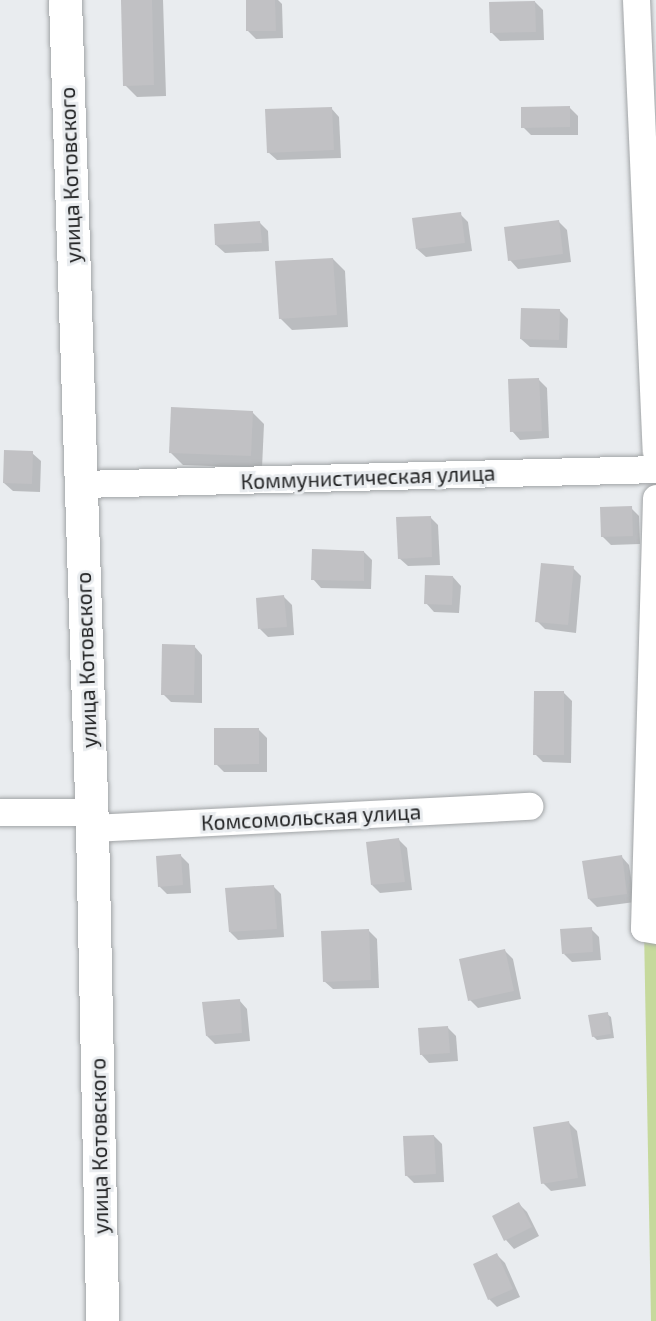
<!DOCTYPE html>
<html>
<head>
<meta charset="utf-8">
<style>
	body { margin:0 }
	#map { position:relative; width:656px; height:1321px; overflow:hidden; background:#e9ecef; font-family:"Exo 2",sans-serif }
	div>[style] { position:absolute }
	.green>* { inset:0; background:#c6d99c }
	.shadow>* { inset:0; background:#0003 }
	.building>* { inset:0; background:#c1c1c4 }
	.roads { filter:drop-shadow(0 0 2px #a1a4a6) drop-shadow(0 0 2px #a1a4a6) }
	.minor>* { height:27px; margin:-13.5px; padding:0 13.5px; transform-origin:13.5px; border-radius:13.5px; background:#fff }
	.major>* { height:33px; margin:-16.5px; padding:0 16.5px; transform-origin:16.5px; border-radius:16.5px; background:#fff }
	span { translate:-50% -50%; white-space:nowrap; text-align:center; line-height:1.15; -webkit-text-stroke:6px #e9ecef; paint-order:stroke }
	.street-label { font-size:21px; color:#222324 }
</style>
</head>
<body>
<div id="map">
	<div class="green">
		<div style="clip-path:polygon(656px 903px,656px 1321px,651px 1321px,644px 928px)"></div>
	</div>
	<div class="shadow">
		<div style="clip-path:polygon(122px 0,163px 0,166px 96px,137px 97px,125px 85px)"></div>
		<div style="clip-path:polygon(247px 0,278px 0,282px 4px,283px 38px,256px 39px,248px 31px)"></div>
		<div style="clip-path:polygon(535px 2px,543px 10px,544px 40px,500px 41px,491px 32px)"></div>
		<div style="clip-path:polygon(569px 107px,578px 116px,578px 135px,531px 135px,523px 127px)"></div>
		<div style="clip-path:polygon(331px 108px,339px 117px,341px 158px,277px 160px,268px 152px)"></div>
		<div style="clip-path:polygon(460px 214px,468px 222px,472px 251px,426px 257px,417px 249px)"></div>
		<div style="clip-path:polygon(559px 222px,567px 230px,571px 262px,518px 269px,510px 260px)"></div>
		<div style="clip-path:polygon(260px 223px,268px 231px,269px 251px,225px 253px,216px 245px)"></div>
		<div style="clip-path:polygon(333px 259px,345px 271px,348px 327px,292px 330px,280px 318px)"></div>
		<div style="clip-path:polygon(559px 310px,568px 319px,567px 348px,530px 347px,521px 339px)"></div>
		<div style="clip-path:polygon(538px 379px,547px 388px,549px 438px,520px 440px,512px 431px)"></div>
		<div style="clip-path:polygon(252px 412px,264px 424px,262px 468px,183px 465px,171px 453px)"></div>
		<div style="clip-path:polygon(32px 453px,41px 461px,40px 492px,13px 491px,4px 483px)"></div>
		<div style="clip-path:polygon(631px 508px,639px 516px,640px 544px,611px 545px,602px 536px)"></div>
		<div style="clip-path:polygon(430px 517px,438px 525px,440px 565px,408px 566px,399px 558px)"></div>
		<div style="clip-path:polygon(364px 552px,372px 560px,371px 589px,321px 588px,313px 579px)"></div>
		<div style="clip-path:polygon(573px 568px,581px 576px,576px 633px,545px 629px,537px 621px)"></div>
		<div style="clip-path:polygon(453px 577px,461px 586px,459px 613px,434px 612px,426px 603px)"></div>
		<div style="clip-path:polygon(284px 597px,292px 605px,294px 635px,268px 637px,260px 629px)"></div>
		<div style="clip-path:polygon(194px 646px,202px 655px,202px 703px,171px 702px,163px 694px)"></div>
		<div style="clip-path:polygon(563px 692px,572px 701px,571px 763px,543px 762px,535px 754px)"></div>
		<div style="clip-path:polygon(258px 729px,267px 738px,267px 772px,224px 772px,216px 764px)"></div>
		<div style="clip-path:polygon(399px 840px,407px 848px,412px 890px,380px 893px,372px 885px)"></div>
		<div style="clip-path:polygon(181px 856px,189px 864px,191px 893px,167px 894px,159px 886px)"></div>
		<div style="clip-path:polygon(621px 856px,629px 865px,635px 902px,597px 907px,589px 899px)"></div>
		<div style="clip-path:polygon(273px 886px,281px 894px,284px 937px,238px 940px,230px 932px)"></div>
		<div style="clip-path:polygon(591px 929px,599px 937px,601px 960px,572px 962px,564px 954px)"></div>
		<div style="clip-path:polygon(369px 931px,377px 939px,379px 988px,333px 989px,324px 981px)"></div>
		<div style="clip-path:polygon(505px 951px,513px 959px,521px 999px,478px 1008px,470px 1000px)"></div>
		<div style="clip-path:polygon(239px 1000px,247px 1009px,250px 1041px,215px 1044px,207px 1036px)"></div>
		<div style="clip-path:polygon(607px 1014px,611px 1017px,614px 1038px,597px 1040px,593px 1036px)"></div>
		<div style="clip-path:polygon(448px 1028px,456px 1036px,458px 1061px,429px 1063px,421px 1054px)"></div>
		<div style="clip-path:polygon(569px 1123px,577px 1131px,586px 1186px,551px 1191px,543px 1183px)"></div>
		<div style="clip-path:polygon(434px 1136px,442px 1144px,444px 1182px,414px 1183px,406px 1175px)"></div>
		<div style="clip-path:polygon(519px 1204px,527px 1212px,539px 1236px,514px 1249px,506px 1240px,494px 1217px)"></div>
		<div style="clip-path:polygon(497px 1255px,505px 1263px,520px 1297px,497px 1307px,489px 1299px)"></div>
	</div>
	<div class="building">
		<div style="clip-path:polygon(121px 0,152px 0,154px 85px,123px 86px)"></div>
		<div style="clip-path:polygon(246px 0,275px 0,276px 31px,246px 31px)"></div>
		<div style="clip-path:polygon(535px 1px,536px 32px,490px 33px,489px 2px)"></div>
		<div style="clip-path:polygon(570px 106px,570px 127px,521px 128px,521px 107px)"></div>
		<div style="clip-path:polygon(332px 107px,334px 150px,267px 153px,265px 109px)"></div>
		<div style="clip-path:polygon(461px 212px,465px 243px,416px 249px,412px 218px)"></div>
		<div style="clip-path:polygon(559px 220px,563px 254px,508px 261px,504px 227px)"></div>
		<div style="clip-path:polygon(260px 221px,262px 243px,215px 245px,214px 224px)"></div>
		<div style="clip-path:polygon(333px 258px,337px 315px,279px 319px,275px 261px)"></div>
		<div style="clip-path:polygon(521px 308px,560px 309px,559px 340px,520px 339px)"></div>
		<div style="clip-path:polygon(539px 378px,542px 431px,510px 432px,508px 379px)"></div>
		<div style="clip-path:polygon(171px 407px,253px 411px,251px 456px,169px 453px)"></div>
		<div style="clip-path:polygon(4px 450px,33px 451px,32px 484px,3px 483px)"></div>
		<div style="clip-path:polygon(632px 506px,633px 536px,601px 537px,600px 507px)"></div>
		<div style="clip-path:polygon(431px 516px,432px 557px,398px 559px,396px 517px)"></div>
		<div style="clip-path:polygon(312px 549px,364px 551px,364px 581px,311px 580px)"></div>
		<div style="clip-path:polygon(541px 563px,574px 566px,568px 625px,535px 622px)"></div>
		<div style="clip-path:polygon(425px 575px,453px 576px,452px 605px,424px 604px)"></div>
		<div style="clip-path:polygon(284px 595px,287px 627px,258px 629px,256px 598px)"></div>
		<div style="clip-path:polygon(162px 644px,195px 645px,194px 695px,161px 695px)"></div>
		<div style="clip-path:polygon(534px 691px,564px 691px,564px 755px,533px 755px)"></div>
		<div style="clip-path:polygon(214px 728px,259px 728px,259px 764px,214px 765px)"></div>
		<div style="clip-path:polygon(399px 838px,405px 882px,371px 885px,366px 842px)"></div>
		<div style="clip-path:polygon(181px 854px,183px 885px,158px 887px,156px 856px)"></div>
		<div style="clip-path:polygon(622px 855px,627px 894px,588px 899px,582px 861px)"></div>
		<div style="clip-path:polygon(274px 885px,277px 929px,229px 932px,225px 888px)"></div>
		<div style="clip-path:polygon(592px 927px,593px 952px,562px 954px,560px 929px)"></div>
		<div style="clip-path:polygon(369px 929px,371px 980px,323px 982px,321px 931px)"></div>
		<div style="clip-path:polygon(505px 949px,514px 991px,468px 1001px,459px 959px)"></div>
		<div style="clip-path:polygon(240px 999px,242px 1033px,206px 1036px,202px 1002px)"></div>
		<div style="clip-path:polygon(608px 1012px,611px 1034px,592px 1037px,588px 1015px)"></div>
		<div style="clip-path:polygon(448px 1026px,450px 1053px,420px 1055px,418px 1028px)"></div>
		<div style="clip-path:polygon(569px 1121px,578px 1178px,541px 1184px,533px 1127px)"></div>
		<div style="clip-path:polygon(434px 1135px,436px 1174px,405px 1176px,403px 1136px)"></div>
		<div style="clip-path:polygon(519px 1202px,532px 1227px,504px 1241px,492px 1216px)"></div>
		<div style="clip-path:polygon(497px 1253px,513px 1289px,488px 1300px,473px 1264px)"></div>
	</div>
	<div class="roads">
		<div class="minor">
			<div style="left:636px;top:0;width:451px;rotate:87.5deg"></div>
			<div style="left:81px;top:484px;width:575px;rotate:-1.49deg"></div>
			<div style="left:656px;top:498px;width:430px;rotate:91.6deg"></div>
			<div style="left:644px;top:928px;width:12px;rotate:9deg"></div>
			<div style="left:0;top:812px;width:91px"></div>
			<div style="left:92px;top:828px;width:438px;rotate:-2.9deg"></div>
		</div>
		<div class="major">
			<div style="left:65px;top:0;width:828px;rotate:88.13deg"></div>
			<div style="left:92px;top:828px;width:493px;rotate:88.8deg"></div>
		</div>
	</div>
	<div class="street-label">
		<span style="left:70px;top:175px;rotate:-92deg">улица Котовского</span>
		<span style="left:368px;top:477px;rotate:-2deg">Коммунистическая улица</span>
		<span style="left:86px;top:660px;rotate:-92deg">улица Котовского</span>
		<span style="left:311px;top:817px;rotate:-3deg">Комсомольская улица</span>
		<span style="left:99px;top:1146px;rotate:-91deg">улица Котовского</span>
	</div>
</div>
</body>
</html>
